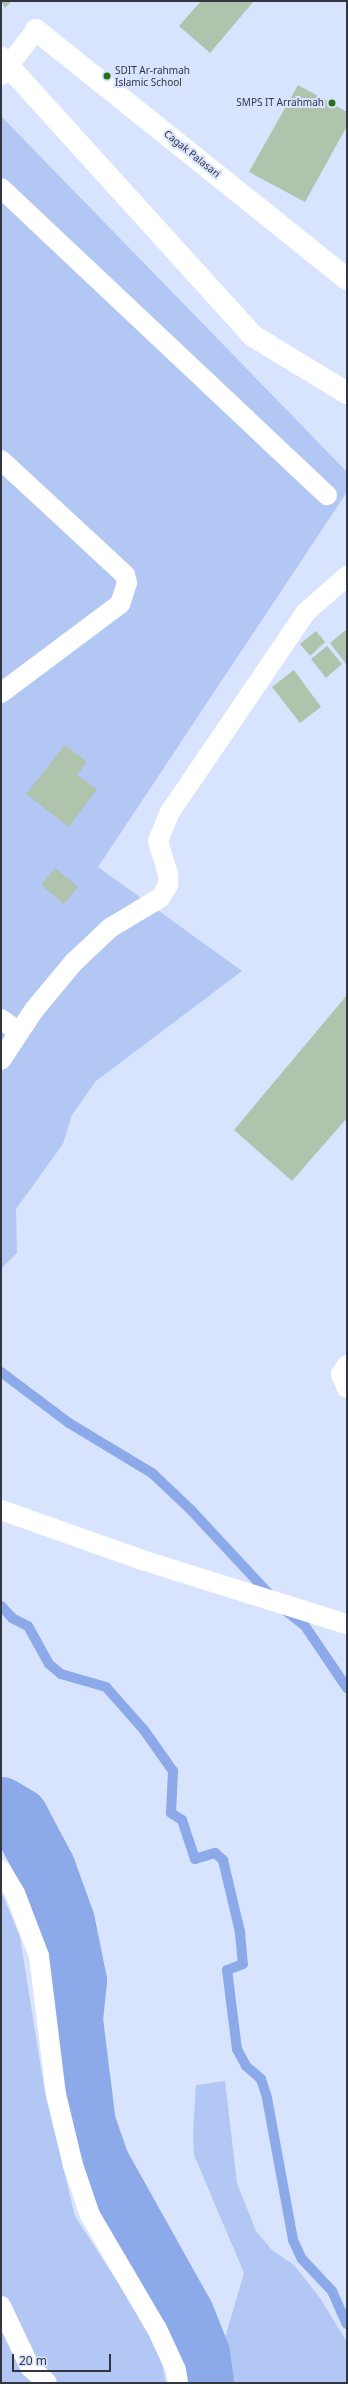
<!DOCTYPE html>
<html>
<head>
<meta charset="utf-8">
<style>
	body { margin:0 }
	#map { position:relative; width:348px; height:2384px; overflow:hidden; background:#d8e4fe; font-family:"Noto Sans",sans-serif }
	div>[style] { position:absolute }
	.green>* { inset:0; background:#b2c7f4 }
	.stream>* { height:10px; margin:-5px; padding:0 5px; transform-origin:5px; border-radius:5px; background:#8ca9ea }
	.river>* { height:60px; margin:-30px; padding:0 30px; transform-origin:30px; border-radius:30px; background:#8ca9ea }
	.building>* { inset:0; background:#b0c3ad }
	.service>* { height:20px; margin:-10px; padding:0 10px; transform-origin:10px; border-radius:10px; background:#fff }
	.minor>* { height:22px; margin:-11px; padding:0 11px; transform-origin:11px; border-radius:11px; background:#fff }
	.secondary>* { height:22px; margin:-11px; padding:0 11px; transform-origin:11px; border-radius:11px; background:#fff }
	.dots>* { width:11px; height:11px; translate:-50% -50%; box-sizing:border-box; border:2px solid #d8e4fe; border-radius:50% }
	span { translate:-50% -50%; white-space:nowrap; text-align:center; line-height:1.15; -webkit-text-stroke:4px #d8e4fe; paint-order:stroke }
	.poi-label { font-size:10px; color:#323640 }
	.left { translate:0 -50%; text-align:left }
	.right { translate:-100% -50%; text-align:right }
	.street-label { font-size:10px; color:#323640 }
	.frame { position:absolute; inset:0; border:2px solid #323640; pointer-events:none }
	.scale { position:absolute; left:12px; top:2354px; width:99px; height:18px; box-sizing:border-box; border:2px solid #323640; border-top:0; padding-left:5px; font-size:12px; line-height:14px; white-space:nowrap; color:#323640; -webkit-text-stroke:3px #d8e4fe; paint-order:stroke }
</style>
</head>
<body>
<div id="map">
	<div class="green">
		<div style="clip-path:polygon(1px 116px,347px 472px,347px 492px,98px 867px,242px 971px,96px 1081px,72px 1115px,63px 1144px,16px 1209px,17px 1253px,1px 1269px)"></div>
		<div style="clip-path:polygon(1px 1891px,20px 1937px,45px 2093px,75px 2216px,147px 2328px,160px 2354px,166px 2383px,1px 2383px)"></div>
		<div style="clip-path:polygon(225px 2081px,237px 2183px,256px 2231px,272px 2250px,294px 2265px,320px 2298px,347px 2342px,347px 2383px,224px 2383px,224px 2341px,244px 2273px,194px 2155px,193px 2133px,196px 2085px)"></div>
	</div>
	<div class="stream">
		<div style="left:1px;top:1372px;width:85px;rotate:36.9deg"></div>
		<div style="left:69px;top:1423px;width:97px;rotate:31.1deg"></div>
		<div style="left:152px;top:1473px;width:54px;rotate:43.5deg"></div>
		<div style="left:191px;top:1510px;width:116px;rotate:47.1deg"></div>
		<div style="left:1px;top:1606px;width:16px;rotate:47deg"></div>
		<div style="left:12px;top:1618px;width:18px;rotate:27deg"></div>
		<div style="left:28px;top:1626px;width:43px;rotate:61.1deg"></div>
		<div style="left:49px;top:1664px;width:16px;rotate:40deg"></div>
		<div style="left:61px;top:1674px;width:47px;rotate:16.1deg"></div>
		<div style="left:106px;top:1687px;width:57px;rotate:48.5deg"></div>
		<div style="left:144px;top:1730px;width:50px;rotate:54.7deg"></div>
		<div style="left:173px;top:1771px;width:42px;rotate:92.7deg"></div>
		<div style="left:171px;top:1813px;width:13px;rotate:32deg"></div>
		<div style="left:182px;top:1820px;width:41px;rotate:71.6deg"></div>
		<div style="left:195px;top:1859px;width:21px;rotate:-17deg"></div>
		<div style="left:215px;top:1853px;width:11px;rotate:41deg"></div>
		<div style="left:223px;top:1860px;width:74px;rotate:76.7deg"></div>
		<div style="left:240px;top:1932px;width:32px;rotate:85deg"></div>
		<div style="left:243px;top:1964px;width:17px;rotate:159deg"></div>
		<div style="left:227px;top:1970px;width:80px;rotate:82.8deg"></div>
		<div style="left:237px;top:2049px;width:19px;rotate:62deg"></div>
		<div style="left:246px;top:2066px;width:20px;rotate:41deg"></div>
		<div style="left:261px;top:2079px;width:20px;rotate:72deg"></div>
		<div style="left:267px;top:2098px;width:144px;rotate:79.6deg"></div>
		<div style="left:293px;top:2240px;width:21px;rotate:65deg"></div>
		<div style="left:302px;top:2259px;width:44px;rotate:46.8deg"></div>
		<div style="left:332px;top:2291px;width:36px;rotate:66deg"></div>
		<div style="left:286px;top:1611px;width:24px;rotate:38deg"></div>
		<div style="left:305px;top:1626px;width:75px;rotate:55.9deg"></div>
	</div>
	<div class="river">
		<div style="left:1px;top:1807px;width:21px;rotate:31deg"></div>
		<div style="left:19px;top:1818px;width:58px;rotate:62.1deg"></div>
		<div style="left:46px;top:1869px;width:56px;rotate:70.3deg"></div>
		<div style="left:65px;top:1922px;width:60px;rotate:78.5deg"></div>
		<div style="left:77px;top:1981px;width:39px;rotate:96deg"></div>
		<div style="left:73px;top:2020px;width:105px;rotate:82.9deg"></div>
		<div style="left:86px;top:2124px;width:42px;rotate:70.7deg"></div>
		<div style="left:100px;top:2164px;width:172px;rotate:60.8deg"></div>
		<div style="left:184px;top:2314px;width:43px;rotate:68.2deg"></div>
		<div style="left:200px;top:2354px;width:29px;rotate:82deg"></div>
	</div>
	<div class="building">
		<div style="clip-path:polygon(1px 1px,12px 1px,5px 8px)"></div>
		<div style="clip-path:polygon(201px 1px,254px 1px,210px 53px,179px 26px)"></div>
		<div style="clip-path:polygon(298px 85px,347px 112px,347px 126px,305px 202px,249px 172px)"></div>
		<div style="clip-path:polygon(347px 629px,347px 663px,346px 664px,330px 643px)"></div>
		<div style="clip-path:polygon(316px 631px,325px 642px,310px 656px,300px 644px)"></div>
		<div style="clip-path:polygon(327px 646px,342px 664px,326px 678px,311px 659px)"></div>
		<div style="clip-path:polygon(294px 670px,321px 707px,300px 723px,272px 687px)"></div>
		<div style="clip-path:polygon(65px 745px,87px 762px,77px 775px,97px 789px,69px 827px,26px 794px)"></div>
		<div style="clip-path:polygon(55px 868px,78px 887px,64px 904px,41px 885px)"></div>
		<div style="clip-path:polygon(347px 995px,347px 1118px,292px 1181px,234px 1130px)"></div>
	</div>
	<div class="service">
		<div style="left:1px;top:75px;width:57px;rotate:-52.1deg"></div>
		<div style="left:1px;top:188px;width:448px;rotate:43.3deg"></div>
		<div style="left:1px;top:460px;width:169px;rotate:42.8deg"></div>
		<div style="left:125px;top:575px;width:8px;rotate:76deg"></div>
		<div style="left:127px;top:583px;width:22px;rotate:108deg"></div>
		<div style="left:120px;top:604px;width:149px;rotate:143.2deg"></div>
		<div style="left:1px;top:1019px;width:22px;rotate:36deg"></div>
		<div style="left:1px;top:1060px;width:60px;rotate:-56.6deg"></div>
		<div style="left:34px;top:1010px;width:61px;rotate:-50.3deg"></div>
		<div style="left:73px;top:963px;width:51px;rotate:-43.4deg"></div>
		<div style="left:110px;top:928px;width:58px;rotate:-31deg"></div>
		<div style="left:160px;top:898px;width:15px;rotate:-58deg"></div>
		<div style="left:168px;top:885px;width:11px;rotate:-90deg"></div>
		<div style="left:168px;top:874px;width:34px;rotate:-107deg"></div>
		<div style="left:158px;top:841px;width:31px;rotate:-68deg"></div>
		<div style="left:170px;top:812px;width:242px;rotate:-55.8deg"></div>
		<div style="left:306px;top:612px;width:55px;rotate:-41.3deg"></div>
		<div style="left:347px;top:1365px;width:11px;rotate:124deg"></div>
		<div style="left:341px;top:1374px;width:15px;rotate:67deg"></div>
		<div style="left:1px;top:1510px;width:146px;rotate:19.5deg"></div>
		<div style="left:139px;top:1559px;width:218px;rotate:17.4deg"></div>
		<div style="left:1px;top:1870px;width:27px;rotate:59deg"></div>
		<div style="left:15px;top:1893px;width:67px;rotate:69.1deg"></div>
		<div style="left:39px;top:1956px;width:139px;rotate:83deg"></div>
		<div style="left:56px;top:2094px;width:73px;rotate:76.5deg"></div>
		<div style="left:73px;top:2165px;width:53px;rotate:71.2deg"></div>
		<div style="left:90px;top:2215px;width:132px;rotate:59.6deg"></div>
		<div style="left:157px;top:2329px;width:45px;rotate:65.1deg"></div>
		<div style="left:176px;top:2370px;width:13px;rotate:81deg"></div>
		<div style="left:1px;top:2306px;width:68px;rotate:64.6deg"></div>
		<div style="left:30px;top:2367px;width:23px;rotate:43deg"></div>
	</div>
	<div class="minor">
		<div style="left:36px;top:30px;width:398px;rotate:38.7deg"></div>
	</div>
	<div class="secondary">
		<div style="left:1px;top:58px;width:375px;rotate:47.8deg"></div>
		<div style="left:253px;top:336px;width:110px;rotate:31.2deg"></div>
	</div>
	<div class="dots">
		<div style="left:107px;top:76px;background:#247117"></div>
		<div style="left:332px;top:103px;background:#247117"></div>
	</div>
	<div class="poi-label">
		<span class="left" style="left:115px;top:76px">SDIT Ar-rahmah<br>Islamic School</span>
		<span class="right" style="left:324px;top:103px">SMPS IT Arrahmah</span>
	</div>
	<div class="street-label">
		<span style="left:192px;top:154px;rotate:39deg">Cagak Palasari</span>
	</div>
	<div class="frame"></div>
	<div class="scale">20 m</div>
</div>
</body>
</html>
